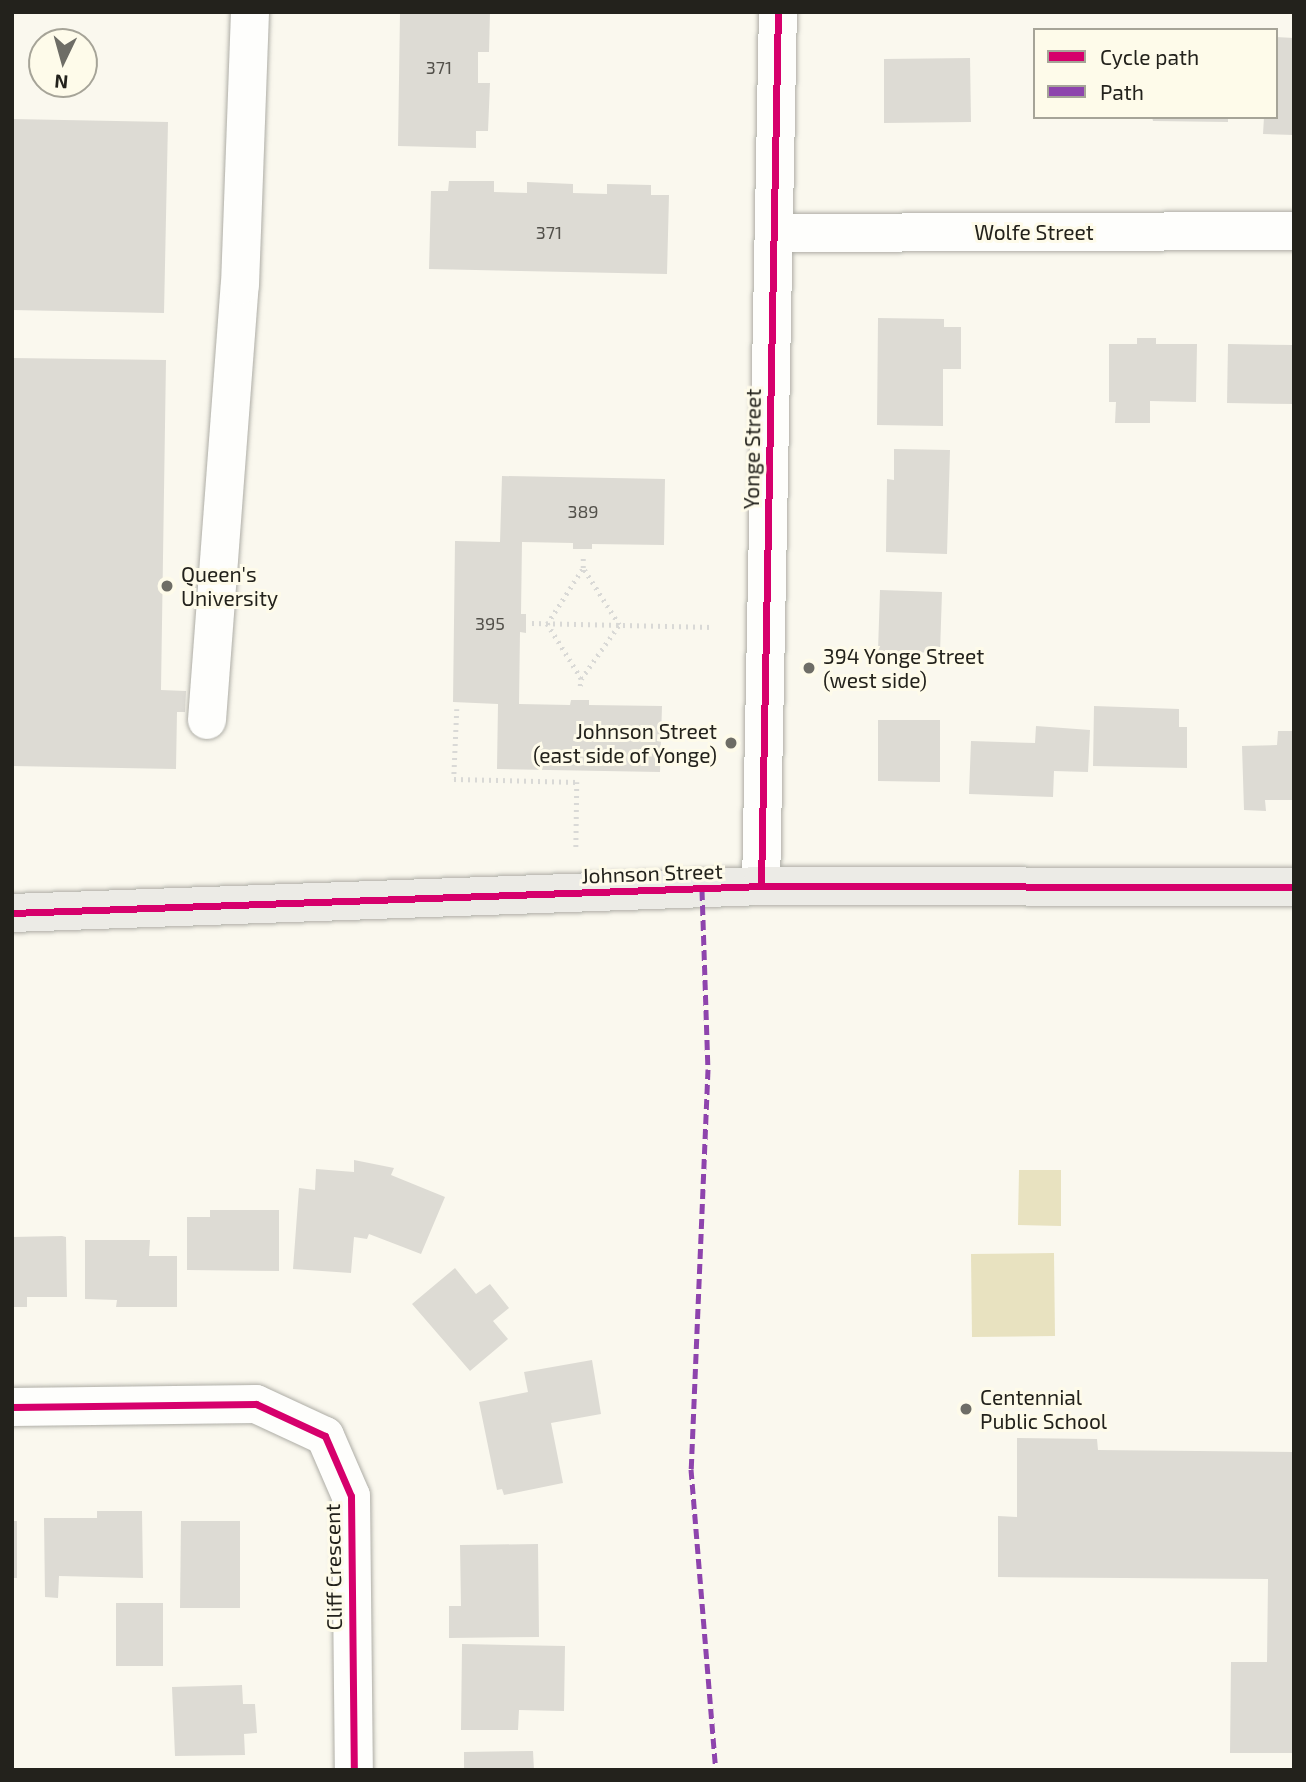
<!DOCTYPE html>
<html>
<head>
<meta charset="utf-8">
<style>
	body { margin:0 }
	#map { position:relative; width:1306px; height:1782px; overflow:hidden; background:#faf8ee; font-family:"Exo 2",sans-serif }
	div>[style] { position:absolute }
	.green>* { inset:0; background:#e8e2c0 }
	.building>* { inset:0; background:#dddbd4 }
	.path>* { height:4.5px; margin-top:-2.25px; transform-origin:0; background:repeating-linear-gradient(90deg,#d9d9d6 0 2px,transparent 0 7px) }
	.roads { filter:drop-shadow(0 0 2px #aeada6) drop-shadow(0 0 2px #aeada6) }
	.minor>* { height:38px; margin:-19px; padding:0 19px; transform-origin:19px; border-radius:19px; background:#fefefc }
	.major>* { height:38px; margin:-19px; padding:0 19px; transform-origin:19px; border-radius:19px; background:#ecebe6 }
	.quiet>* { height:5px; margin-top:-2.5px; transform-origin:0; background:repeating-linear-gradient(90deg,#8e44ad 0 10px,transparent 0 15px) }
	.cycleway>* { height:7px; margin:-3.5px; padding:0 3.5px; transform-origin:3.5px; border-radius:3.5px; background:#d6006c }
	.dots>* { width:19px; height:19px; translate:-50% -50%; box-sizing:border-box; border:4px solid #fefbea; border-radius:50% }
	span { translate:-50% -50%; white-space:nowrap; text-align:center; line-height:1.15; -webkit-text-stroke:6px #fefbea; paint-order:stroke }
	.number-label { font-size:18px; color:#52504a }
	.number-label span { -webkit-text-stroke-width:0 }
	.street-label { font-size:21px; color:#23221c }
	.poi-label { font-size:21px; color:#23221c }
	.left { translate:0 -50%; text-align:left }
	.right { translate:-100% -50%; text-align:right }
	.frame { position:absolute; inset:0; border:14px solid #23221c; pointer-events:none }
	.legend { position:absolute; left:1033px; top:28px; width:245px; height:91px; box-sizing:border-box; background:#fefbea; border:2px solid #a6a498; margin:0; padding:9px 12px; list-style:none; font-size:21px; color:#23221c }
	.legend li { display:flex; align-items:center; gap:14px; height:35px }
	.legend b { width:35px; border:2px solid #a6a498 }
	.north { position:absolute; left:28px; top:28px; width:70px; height:70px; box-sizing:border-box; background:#fefbea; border:2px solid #a6a498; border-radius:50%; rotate:185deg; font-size:19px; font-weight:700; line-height:28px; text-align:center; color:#23221c }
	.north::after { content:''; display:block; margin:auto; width:24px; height:32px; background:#6e6d66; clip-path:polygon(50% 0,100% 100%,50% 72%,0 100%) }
</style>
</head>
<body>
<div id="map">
	<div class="green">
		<div style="clip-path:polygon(1019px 1170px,1061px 1170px,1061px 1226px,1018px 1225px)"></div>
		<div style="clip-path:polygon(1054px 1253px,1055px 1336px,972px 1337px,971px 1254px)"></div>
	</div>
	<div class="building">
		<div style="clip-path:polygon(400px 12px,490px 12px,489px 52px,478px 52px,478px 83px,490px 83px,488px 131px,476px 131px,476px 148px,398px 146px)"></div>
		<div style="clip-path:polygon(1276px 37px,1294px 38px,1294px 135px,1263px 134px,1264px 117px,1276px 117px)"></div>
		<div style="clip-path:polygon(970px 58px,971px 122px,884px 123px,884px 59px)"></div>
		<div style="clip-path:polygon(1152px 117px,1228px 117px,1228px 122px,1153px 121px)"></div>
		<div style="clip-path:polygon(12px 119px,168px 122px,164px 313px,12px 310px)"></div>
		<div style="clip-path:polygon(449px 181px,494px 181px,494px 192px,527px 193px,527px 182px,573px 184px,573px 193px,607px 194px,607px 184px,651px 185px,651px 195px,669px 195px,667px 274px,429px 269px,431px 191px,448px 191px)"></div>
		<div style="clip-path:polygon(878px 318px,944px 319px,944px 327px,961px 327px,961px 369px,943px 369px,943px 426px,877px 425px)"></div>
		<div style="clip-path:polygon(1137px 338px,1156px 338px,1156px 344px,1197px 344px,1196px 402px,1150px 401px,1150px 423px,1115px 423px,1116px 402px,1109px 402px,1109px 344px,1137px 344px)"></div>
		<div style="clip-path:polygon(1228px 344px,1294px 345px,1294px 404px,1227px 403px)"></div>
		<div style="clip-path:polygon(12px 358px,166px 360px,161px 690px,186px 691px,185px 712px,177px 712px,176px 769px,12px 766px)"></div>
		<div style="clip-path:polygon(894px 449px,950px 450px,947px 554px,886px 552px,887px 479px,894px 480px)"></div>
		<div style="clip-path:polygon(502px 476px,665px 479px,664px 545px,592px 544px,592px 549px,573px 549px,573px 543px,522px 542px,521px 614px,526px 614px,526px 633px,520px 632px,519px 704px,570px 705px,571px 700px,589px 700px,589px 705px,662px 706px,660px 772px,497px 769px,498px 704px,453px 702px,455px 541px,500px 542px)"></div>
		<div style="clip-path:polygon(880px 590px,942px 592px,940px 653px,878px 651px)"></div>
		<div style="clip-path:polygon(1094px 706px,1179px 709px,1179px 727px,1187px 727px,1187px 768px,1093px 766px)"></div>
		<div style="clip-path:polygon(878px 720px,940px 720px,940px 782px,878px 781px)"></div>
		<div style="clip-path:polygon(1036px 726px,1090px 730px,1088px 772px,1054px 771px,1053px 797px,969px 794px,971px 741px,1035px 743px)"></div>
		<div style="clip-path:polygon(1278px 731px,1294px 731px,1293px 800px,1265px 800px,1266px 811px,1244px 810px,1242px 746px,1277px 745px)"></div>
		<div style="clip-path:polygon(354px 1160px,394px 1168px,391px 1175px,445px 1197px,421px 1254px,369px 1234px,367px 1239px,354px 1237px,351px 1273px,293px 1269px,299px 1188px,315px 1190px,316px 1169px,354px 1172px)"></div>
		<div style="clip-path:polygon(210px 1210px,279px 1210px,279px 1271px,187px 1270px,187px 1217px,210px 1217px)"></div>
		<div style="clip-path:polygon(62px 1236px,66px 1237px,67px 1297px,27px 1297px,27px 1307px,12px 1307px,12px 1237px)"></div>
		<div style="clip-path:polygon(85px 1240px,150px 1240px,149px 1256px,177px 1256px,177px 1307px,116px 1307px,117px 1300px,85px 1299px)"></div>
		<div style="clip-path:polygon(455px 1268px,476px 1294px,490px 1284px,509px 1308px,493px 1321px,508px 1339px,470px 1371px,412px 1304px)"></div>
		<div style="clip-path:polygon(592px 1360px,601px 1414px,551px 1423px,563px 1483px,504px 1495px,502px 1489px,497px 1490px,479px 1402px,528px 1392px,524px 1372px)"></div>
		<div style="clip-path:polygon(1017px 1438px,1097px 1439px,1098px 1450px,1294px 1452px,1294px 1753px,1230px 1753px,1231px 1662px,1267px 1662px,1268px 1579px,998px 1577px,998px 1516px,1017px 1517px)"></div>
		<div style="clip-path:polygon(97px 1511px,142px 1511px,143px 1578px,59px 1576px,58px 1598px,45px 1597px,44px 1518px,97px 1518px)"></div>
		<div style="clip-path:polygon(12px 1521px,17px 1521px,17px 1578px,12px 1578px)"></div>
		<div style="clip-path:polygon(181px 1521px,240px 1521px,240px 1608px,180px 1608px)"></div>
		<div style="clip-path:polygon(538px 1544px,539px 1637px,449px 1638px,449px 1606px,461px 1606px,460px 1545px)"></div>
		<div style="clip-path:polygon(116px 1603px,163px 1603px,163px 1666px,116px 1666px)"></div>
		<div style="clip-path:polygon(462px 1644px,565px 1646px,564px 1711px,519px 1710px,518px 1730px,461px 1730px)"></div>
		<div style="clip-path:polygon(242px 1685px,243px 1704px,255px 1704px,257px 1733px,244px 1734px,245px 1755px,175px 1756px,172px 1687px)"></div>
		<div style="clip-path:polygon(533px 1751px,534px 1770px,464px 1770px,464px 1752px)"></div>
	</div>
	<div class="path">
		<div style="left:532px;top:623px;width:181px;rotate:1.3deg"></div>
		<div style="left:581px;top:679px;width:65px;rotate:-121.7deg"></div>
		<div style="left:547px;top:624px;width:67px;rotate:-57.3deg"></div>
		<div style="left:580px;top:686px;width:7px;rotate:-82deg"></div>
		<div style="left:581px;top:679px;width:66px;rotate:-54.9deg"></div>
		<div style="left:619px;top:625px;width:67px;rotate:-122.3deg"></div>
		<div style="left:583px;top:568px;width:14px;rotate:-90deg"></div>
		<div style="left:457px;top:709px;width:70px;rotate:92.5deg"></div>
		<div style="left:454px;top:779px;width:123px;rotate:1.4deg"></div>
		<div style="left:577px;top:782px;width:69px;rotate:90.8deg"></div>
	</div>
	<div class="roads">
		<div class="minor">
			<div style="left:774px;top:233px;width:520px;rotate:-0.22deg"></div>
			<div style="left:207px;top:720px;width:436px;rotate:-85.7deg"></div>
			<div style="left:240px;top:285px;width:273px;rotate:-87.9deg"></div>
			<div style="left:761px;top:886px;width:874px;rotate:-88.89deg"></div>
			<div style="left:12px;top:1407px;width:244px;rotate:-0.7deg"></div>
			<div style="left:256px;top:1404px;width:76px;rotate:24.9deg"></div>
			<div style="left:325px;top:1436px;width:65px;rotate:66.6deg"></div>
			<div style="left:351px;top:1496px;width:274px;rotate:89.4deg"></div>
		</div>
		<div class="major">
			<div style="left:12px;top:913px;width:749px;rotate:-2.06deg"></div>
			<div style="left:761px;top:886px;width:533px;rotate:0.11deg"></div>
		</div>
	</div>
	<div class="quiet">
		<div style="left:702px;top:890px;width:179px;rotate:88.1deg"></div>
		<div style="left:708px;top:1069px;width:400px;rotate:92.4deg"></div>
		<div style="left:691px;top:1469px;width:302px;rotate:85.3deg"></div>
	</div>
	<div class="cycleway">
		<div style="left:761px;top:886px;width:874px;rotate:-88.89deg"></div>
		<div style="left:12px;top:913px;width:749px;rotate:-2.06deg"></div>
		<div style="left:761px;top:886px;width:533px;rotate:0.11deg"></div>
		<div style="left:12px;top:1407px;width:244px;rotate:-0.7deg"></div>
		<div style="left:256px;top:1404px;width:76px;rotate:24.9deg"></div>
		<div style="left:325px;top:1436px;width:65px;rotate:66.6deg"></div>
		<div style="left:351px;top:1496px;width:274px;rotate:89.4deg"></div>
	</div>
	<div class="dots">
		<div style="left:167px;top:586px;background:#6e6d66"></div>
		<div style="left:809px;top:668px;background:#6e6d66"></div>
		<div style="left:731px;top:743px;background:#6e6d66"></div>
		<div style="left:966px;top:1409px;background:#6e6d66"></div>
	</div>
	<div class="number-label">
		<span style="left:439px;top:67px">371</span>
		<span style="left:549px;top:232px">371</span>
		<span style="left:583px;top:511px">389</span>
		<span style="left:490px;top:623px">395</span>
	</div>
	<div class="street-label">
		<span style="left:1034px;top:232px">Wolfe Street</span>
		<span style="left:752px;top:449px;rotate:-89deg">Yonge Street</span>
		<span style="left:652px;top:873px;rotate:-2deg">Johnson Street</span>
		<span style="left:333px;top:1567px;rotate:-91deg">Cliff Crescent</span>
	</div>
	<div class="poi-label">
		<span class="left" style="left:181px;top:586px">Queen's<br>University</span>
		<span class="left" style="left:823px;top:668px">394 Yonge Street<br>(west side)</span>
		<span class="right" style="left:717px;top:743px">Johnson Street<br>(east side of Yonge)</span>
		<span class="left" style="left:980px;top:1409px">Centennial<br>Public School</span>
	</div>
	<div class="frame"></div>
	<ul class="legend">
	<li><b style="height:9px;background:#d6006c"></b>Cycle path</li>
	<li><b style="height:9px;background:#8e44ad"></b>Path</li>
	</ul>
	<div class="north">N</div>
</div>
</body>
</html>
